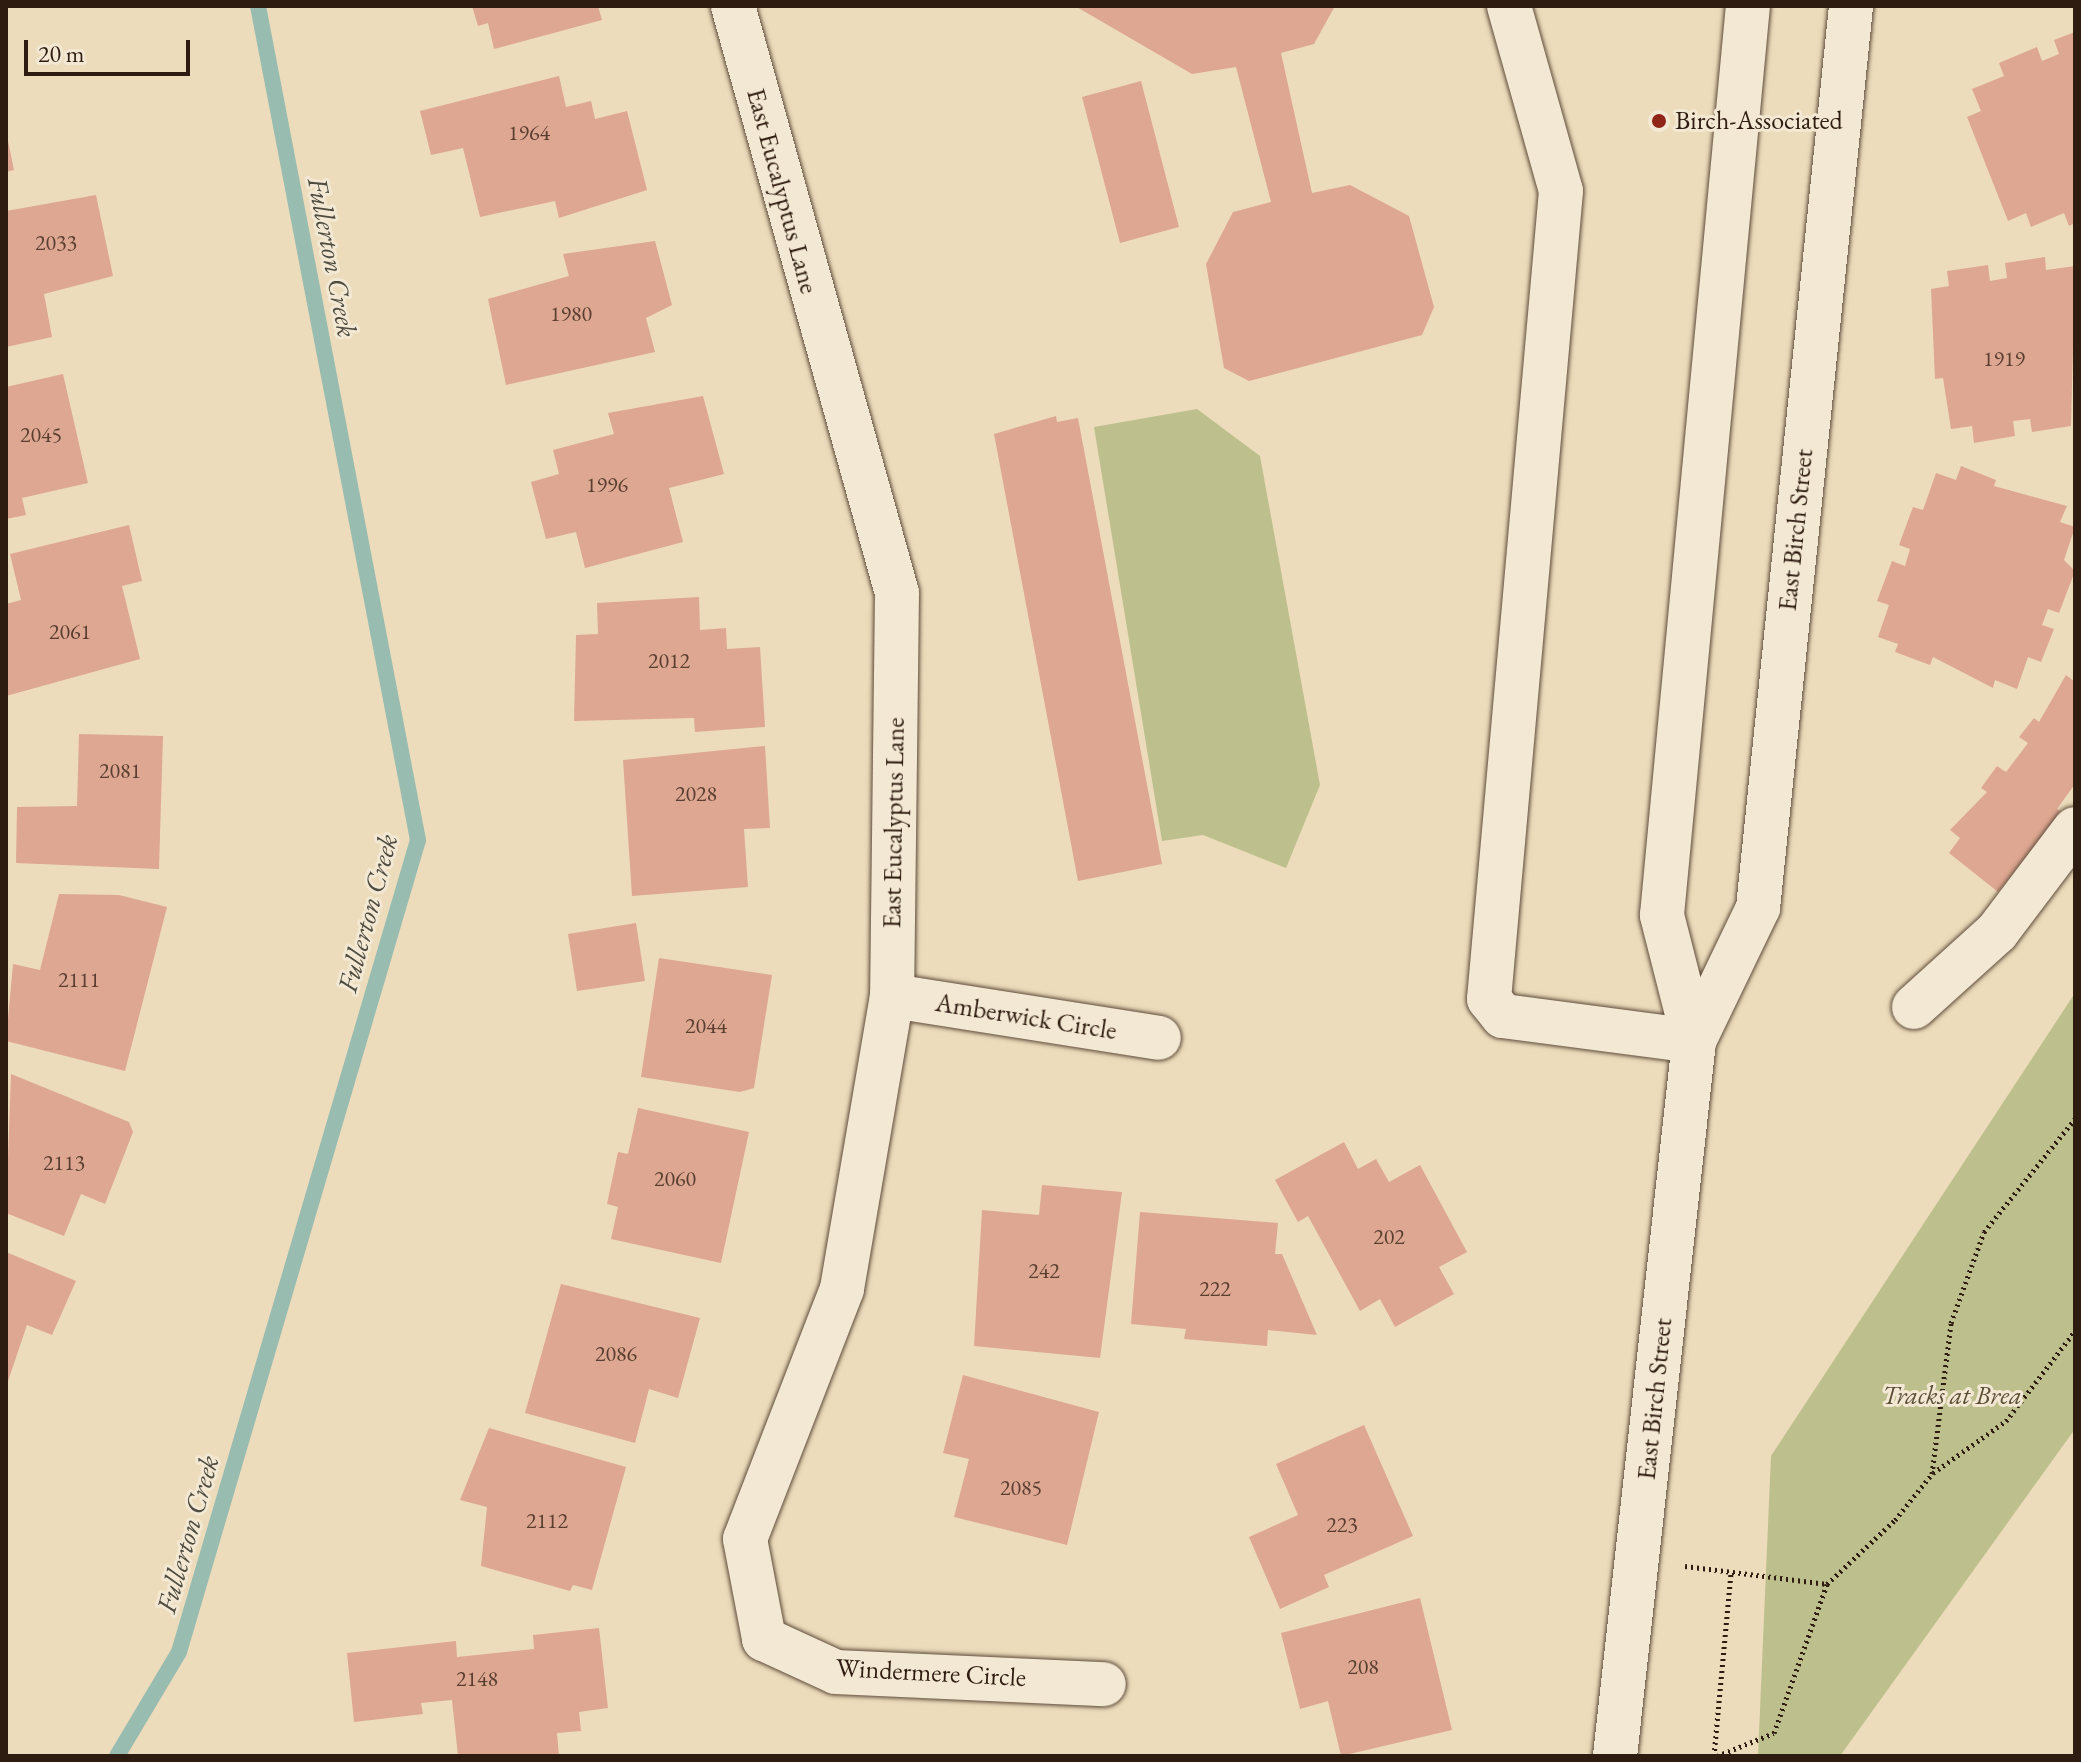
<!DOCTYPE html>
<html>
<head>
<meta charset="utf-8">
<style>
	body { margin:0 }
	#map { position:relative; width:2081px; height:1762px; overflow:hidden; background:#ecdcbb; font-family:"EB Garamond",serif }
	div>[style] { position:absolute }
	.green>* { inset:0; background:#bdbf8c }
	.stream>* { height:16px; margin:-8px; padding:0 8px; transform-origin:8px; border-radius:8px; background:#99bcb1 }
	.building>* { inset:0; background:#dea791 }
	.path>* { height:5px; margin-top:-2.5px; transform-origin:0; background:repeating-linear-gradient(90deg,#2e1c10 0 2px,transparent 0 6px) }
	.roads { filter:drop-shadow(0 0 2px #5e4c3b) drop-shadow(0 0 2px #5e4c3b) }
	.minor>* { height:44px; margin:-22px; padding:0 22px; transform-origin:22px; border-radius:22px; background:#f3e8d3 }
	.dots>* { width:22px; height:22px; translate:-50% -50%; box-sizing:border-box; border:4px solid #f3e8d3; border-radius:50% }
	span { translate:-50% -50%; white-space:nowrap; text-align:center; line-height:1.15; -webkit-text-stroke:6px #f3e8d3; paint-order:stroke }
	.number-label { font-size:22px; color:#5a3f30 }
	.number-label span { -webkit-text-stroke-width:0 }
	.poi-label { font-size:26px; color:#2e1c10 }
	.left { translate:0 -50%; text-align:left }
	.street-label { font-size:26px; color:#2e1c10 }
	.park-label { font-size:26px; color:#594d35; font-style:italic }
	.water-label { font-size:28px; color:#4e4c40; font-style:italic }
	.frame { position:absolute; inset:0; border:8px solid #2e1c10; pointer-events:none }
	.scale { position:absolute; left:24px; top:40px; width:166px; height:36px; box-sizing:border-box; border:4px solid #2e1c10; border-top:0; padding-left:10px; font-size:24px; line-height:28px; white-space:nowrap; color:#2e1c10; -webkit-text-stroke:6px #f3e8d3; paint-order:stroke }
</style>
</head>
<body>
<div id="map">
	<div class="green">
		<div style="clip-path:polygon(1197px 409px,1260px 456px,1320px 785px,1286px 868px,1203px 835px,1162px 841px,1094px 427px)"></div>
		<div style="clip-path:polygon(2075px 993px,2075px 1429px,1840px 1756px,1758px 1756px,1771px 1456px)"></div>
	</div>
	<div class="stream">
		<div style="left:117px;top:1756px;width:121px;rotate:-59.2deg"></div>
		<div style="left:179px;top:1652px;width:846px;rotate:-73.6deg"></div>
		<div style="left:418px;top:840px;width:849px;rotate:-100.86deg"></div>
	</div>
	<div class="building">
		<div style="clip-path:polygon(472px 6px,598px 6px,602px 20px,494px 49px,488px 23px,478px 26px)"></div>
		<div style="clip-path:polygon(1075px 6px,1335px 6px,1314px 44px,1281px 53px,1312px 193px,1350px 185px,1409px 216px,1434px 307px,1422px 335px,1249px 381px,1224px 368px,1206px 264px,1233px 212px,1271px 202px,1236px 67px,1192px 74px)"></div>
		<div style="clip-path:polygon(2075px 32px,2075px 223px,2069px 226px,2064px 213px,2031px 227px,2026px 213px,2008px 221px,1967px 117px,1981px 111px,1972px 89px,2004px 76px,1999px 63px,2037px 47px,2042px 61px,2059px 54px,2054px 40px)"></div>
		<div style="clip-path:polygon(559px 76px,566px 107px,591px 101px,595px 119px,627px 111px,647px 190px,559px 218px,555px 201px,480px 217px,463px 148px,431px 155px,420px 111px)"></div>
		<div style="clip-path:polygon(1141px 81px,1179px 227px,1120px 243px,1082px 97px)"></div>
		<div style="clip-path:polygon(7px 136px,14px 170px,6px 172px,6px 137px)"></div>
		<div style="clip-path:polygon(96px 195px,113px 276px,44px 294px,52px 337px,6px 347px,6px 211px)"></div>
		<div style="clip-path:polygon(655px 241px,672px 305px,646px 318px,655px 352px,506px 385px,488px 299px,569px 276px,563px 254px)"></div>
		<div style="clip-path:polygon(2045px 257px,2046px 270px,2075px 266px,2071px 426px,2032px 432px,2030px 419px,2013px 421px,2015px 436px,1974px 443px,1972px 426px,1951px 429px,1943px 378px,1935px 379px,1931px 289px,1949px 286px,1947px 271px,1988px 265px,1990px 281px,2007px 278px,2005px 263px)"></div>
		<div style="clip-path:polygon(63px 374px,88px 483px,22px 498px,26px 515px,6px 519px,6px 387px)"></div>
		<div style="clip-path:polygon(703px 396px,724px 474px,669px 488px,683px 542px,585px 568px,576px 532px,546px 539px,531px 482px,559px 474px,553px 450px,614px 434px,608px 413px)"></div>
		<div style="clip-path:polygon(1056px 416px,1057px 422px,1078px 418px,1162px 864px,1078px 881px,994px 434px)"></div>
		<div style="clip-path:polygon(1961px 466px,1996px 480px,1994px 486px,2067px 506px,2060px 522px,2075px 527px,2064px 560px,2075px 571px,2059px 613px,2048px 609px,2042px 625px,2054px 629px,2041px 662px,2028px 657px,2017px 689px,1995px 680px,1993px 688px,1933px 657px,1930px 665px,1895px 652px,1898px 644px,1878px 637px,1889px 605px,1877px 601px,1892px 561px,1905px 566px,1910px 549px,1899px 545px,1913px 507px,1923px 510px,1936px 473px,1956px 480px)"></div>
		<div style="clip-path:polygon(129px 525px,142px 581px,122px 586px,140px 659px,6px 696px,6px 604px,21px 600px,10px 554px)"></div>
		<div style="clip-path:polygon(699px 597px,700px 630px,726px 628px,727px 649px,760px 647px,765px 727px,695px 732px,694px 718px,574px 721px,576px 635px,598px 634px,597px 603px)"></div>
		<div style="clip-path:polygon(2066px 675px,2075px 682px,2075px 784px,2057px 809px,2062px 812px,1998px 892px,1949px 853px,1960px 838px,1950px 830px,1987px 792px,1981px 788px,1997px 766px,2006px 772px,2028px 743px,2019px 737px,2034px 718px,2039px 722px)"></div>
		<div style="clip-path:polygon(79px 734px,163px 736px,159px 869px,16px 863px,17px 807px,77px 806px)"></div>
		<div style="clip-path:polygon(765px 746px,770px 828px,744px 829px,748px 887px,632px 896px,623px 760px)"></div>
		<div style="clip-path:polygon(59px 894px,119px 895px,167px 907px,125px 1071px,6px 1041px,13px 964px,40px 970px)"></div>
		<div style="clip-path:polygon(636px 923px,645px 981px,577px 991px,568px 934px)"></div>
		<div style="clip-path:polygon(659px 958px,772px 975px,754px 1088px,740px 1092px,641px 1077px)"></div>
		<div style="clip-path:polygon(11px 1074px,129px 1122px,133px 1132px,105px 1204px,81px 1194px,64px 1236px,6px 1213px)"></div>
		<div style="clip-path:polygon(638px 1108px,749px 1132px,721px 1263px,611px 1239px,618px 1207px,607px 1204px,618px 1152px,628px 1154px)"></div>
		<div style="clip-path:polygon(1344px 1142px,1358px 1169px,1376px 1159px,1389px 1182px,1420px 1165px,1467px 1252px,1439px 1267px,1454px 1294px,1395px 1327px,1380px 1299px,1360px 1311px,1308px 1216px,1298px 1222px,1275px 1180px)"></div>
		<div style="clip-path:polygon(1042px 1185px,1122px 1192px,1100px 1358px,974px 1346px,982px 1210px,1039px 1215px)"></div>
		<div style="clip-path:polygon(1140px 1212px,1278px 1223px,1275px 1254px,1282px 1254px,1317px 1335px,1268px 1330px,1267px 1346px,1184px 1339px,1186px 1329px,1131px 1324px)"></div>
		<div style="clip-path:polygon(6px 1252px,76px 1281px,52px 1335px,27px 1325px,6px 1387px)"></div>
		<div style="clip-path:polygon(561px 1284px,700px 1318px,678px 1398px,649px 1389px,635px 1443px,525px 1413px)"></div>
		<div style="clip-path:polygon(963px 1375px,1099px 1412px,1067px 1545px,954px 1517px,969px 1459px,943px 1453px)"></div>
		<div style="clip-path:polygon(1364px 1425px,1413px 1536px,1324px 1575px,1329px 1587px,1280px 1609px,1249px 1537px,1298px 1515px,1276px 1464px)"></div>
		<div style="clip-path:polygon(489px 1428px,626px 1467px,592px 1590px,573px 1585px,570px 1591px,481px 1566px,487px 1507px,460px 1500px)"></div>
		<div style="clip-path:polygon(1420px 1598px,1452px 1730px,1341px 1756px,1328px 1701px,1300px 1709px,1281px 1633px)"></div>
		<div style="clip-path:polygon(599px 1628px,608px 1708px,579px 1712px,581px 1731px,557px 1733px,559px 1756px,458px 1756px,452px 1700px,421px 1703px,423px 1714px,354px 1722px,347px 1653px,456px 1641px,457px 1657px,534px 1649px,533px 1635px)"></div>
	</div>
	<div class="path">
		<div style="left:1933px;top:1473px;width:90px;rotate:-35.5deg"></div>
		<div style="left:2006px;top:1421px;width:113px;rotate:-52.5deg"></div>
		<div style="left:1685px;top:1566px;width:143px;rotate:7.2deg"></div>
		<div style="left:1827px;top:1584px;width:93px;rotate:-43.3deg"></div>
		<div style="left:1895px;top:1520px;width:59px;rotate:-51.2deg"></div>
		<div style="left:1932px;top:1474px;width:152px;rotate:-82.8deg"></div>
		<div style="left:1951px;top:1323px;width:97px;rotate:-70.1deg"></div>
		<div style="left:1984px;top:1232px;width:145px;rotate:-51.2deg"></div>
		<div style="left:1714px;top:1756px;width:186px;rotate:-84.7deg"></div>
		<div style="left:1717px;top:1756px;width:61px;rotate:-22deg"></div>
		<div style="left:1774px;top:1733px;width:158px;rotate:-70.4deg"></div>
	</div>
	<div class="roads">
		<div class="minor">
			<div style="left:733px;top:6px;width:609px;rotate:74.39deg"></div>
			<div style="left:897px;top:593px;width:403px;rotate:90.7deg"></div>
			<div style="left:892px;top:996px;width:297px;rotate:99.7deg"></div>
			<div style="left:842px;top:1289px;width:268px;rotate:111.2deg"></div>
			<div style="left:745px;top:1539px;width:102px;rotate:79.2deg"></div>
			<div style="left:764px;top:1639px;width:79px;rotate:24.6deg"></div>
			<div style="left:836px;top:1672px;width:268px;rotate:2.6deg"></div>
			<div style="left:1509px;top:6px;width:192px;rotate:74.3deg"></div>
			<div style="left:1561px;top:191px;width:811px;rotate:95.09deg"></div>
			<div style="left:1489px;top:999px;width:22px;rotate:51deg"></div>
			<div style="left:1503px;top:1016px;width:193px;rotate:7.5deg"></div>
			<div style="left:892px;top:996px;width:270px;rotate:8.9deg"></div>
			<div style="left:1914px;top:1007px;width:112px;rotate:-42.1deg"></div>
			<div style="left:1997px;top:932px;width:129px;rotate:-52.9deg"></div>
			<div style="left:1694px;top:1041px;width:130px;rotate:-104.3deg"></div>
			<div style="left:1662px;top:915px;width:913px;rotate:-84.6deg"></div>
			<div style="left:1615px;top:1756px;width:719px;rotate:-83.69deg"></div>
			<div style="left:1694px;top:1041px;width:148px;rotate:-64.3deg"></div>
			<div style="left:1758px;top:908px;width:907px;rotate:-84.11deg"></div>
		</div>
	</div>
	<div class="dots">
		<div style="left:1659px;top:121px;background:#8f2418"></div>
	</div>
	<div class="number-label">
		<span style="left:529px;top:133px">1964</span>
		<span style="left:56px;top:243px">2033</span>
		<span style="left:571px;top:314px">1980</span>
		<span style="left:2004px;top:359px">1919</span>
		<span style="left:41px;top:435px">2045</span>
		<span style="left:607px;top:485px">1996</span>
		<span style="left:70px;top:632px">2061</span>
		<span style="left:669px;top:661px">2012</span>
		<span style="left:120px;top:771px">2081</span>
		<span style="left:696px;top:794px">2028</span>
		<span style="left:79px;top:980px">2111</span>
		<span style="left:706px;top:1026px">2044</span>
		<span style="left:64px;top:1163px">2113</span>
		<span style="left:675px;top:1179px">2060</span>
		<span style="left:1389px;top:1237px">202</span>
		<span style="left:1044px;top:1271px">242</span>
		<span style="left:1215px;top:1289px">222</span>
		<span style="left:616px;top:1354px">2086</span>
		<span style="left:1021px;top:1488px">2085</span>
		<span style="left:547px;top:1521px">2112</span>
		<span style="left:1342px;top:1525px">223</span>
		<span style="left:1363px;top:1667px">208</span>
		<span style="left:477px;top:1679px">2148</span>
	</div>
	<div class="poi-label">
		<span class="left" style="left:1675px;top:121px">Birch-Associated</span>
	</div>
	<div class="street-label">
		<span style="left:782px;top:191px;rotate:75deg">East Eucalyptus Lane</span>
		<span style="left:1796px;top:530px;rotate:-84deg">East Birch Street</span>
		<span style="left:894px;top:823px;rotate:-89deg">East Eucalyptus Lane</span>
		<span style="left:1026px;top:1017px;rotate:9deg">Amberwick Circle</span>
		<span style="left:1655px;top:1399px;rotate:-84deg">East Birch Street</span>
		<span style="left:931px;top:1673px;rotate:3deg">Windermere Circle</span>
	</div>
	<div class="park-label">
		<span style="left:1952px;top:1396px">Tracks at Brea</span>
	</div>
	<div class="water-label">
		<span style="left:333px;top:257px;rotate:79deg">Fullerton Creek</span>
		<span style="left:367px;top:913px;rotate:-75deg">Fullerton Creek</span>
		<span style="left:187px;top:1534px;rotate:-74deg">Fullerton Creek</span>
	</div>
	<div class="frame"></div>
	<div class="scale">20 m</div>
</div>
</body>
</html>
